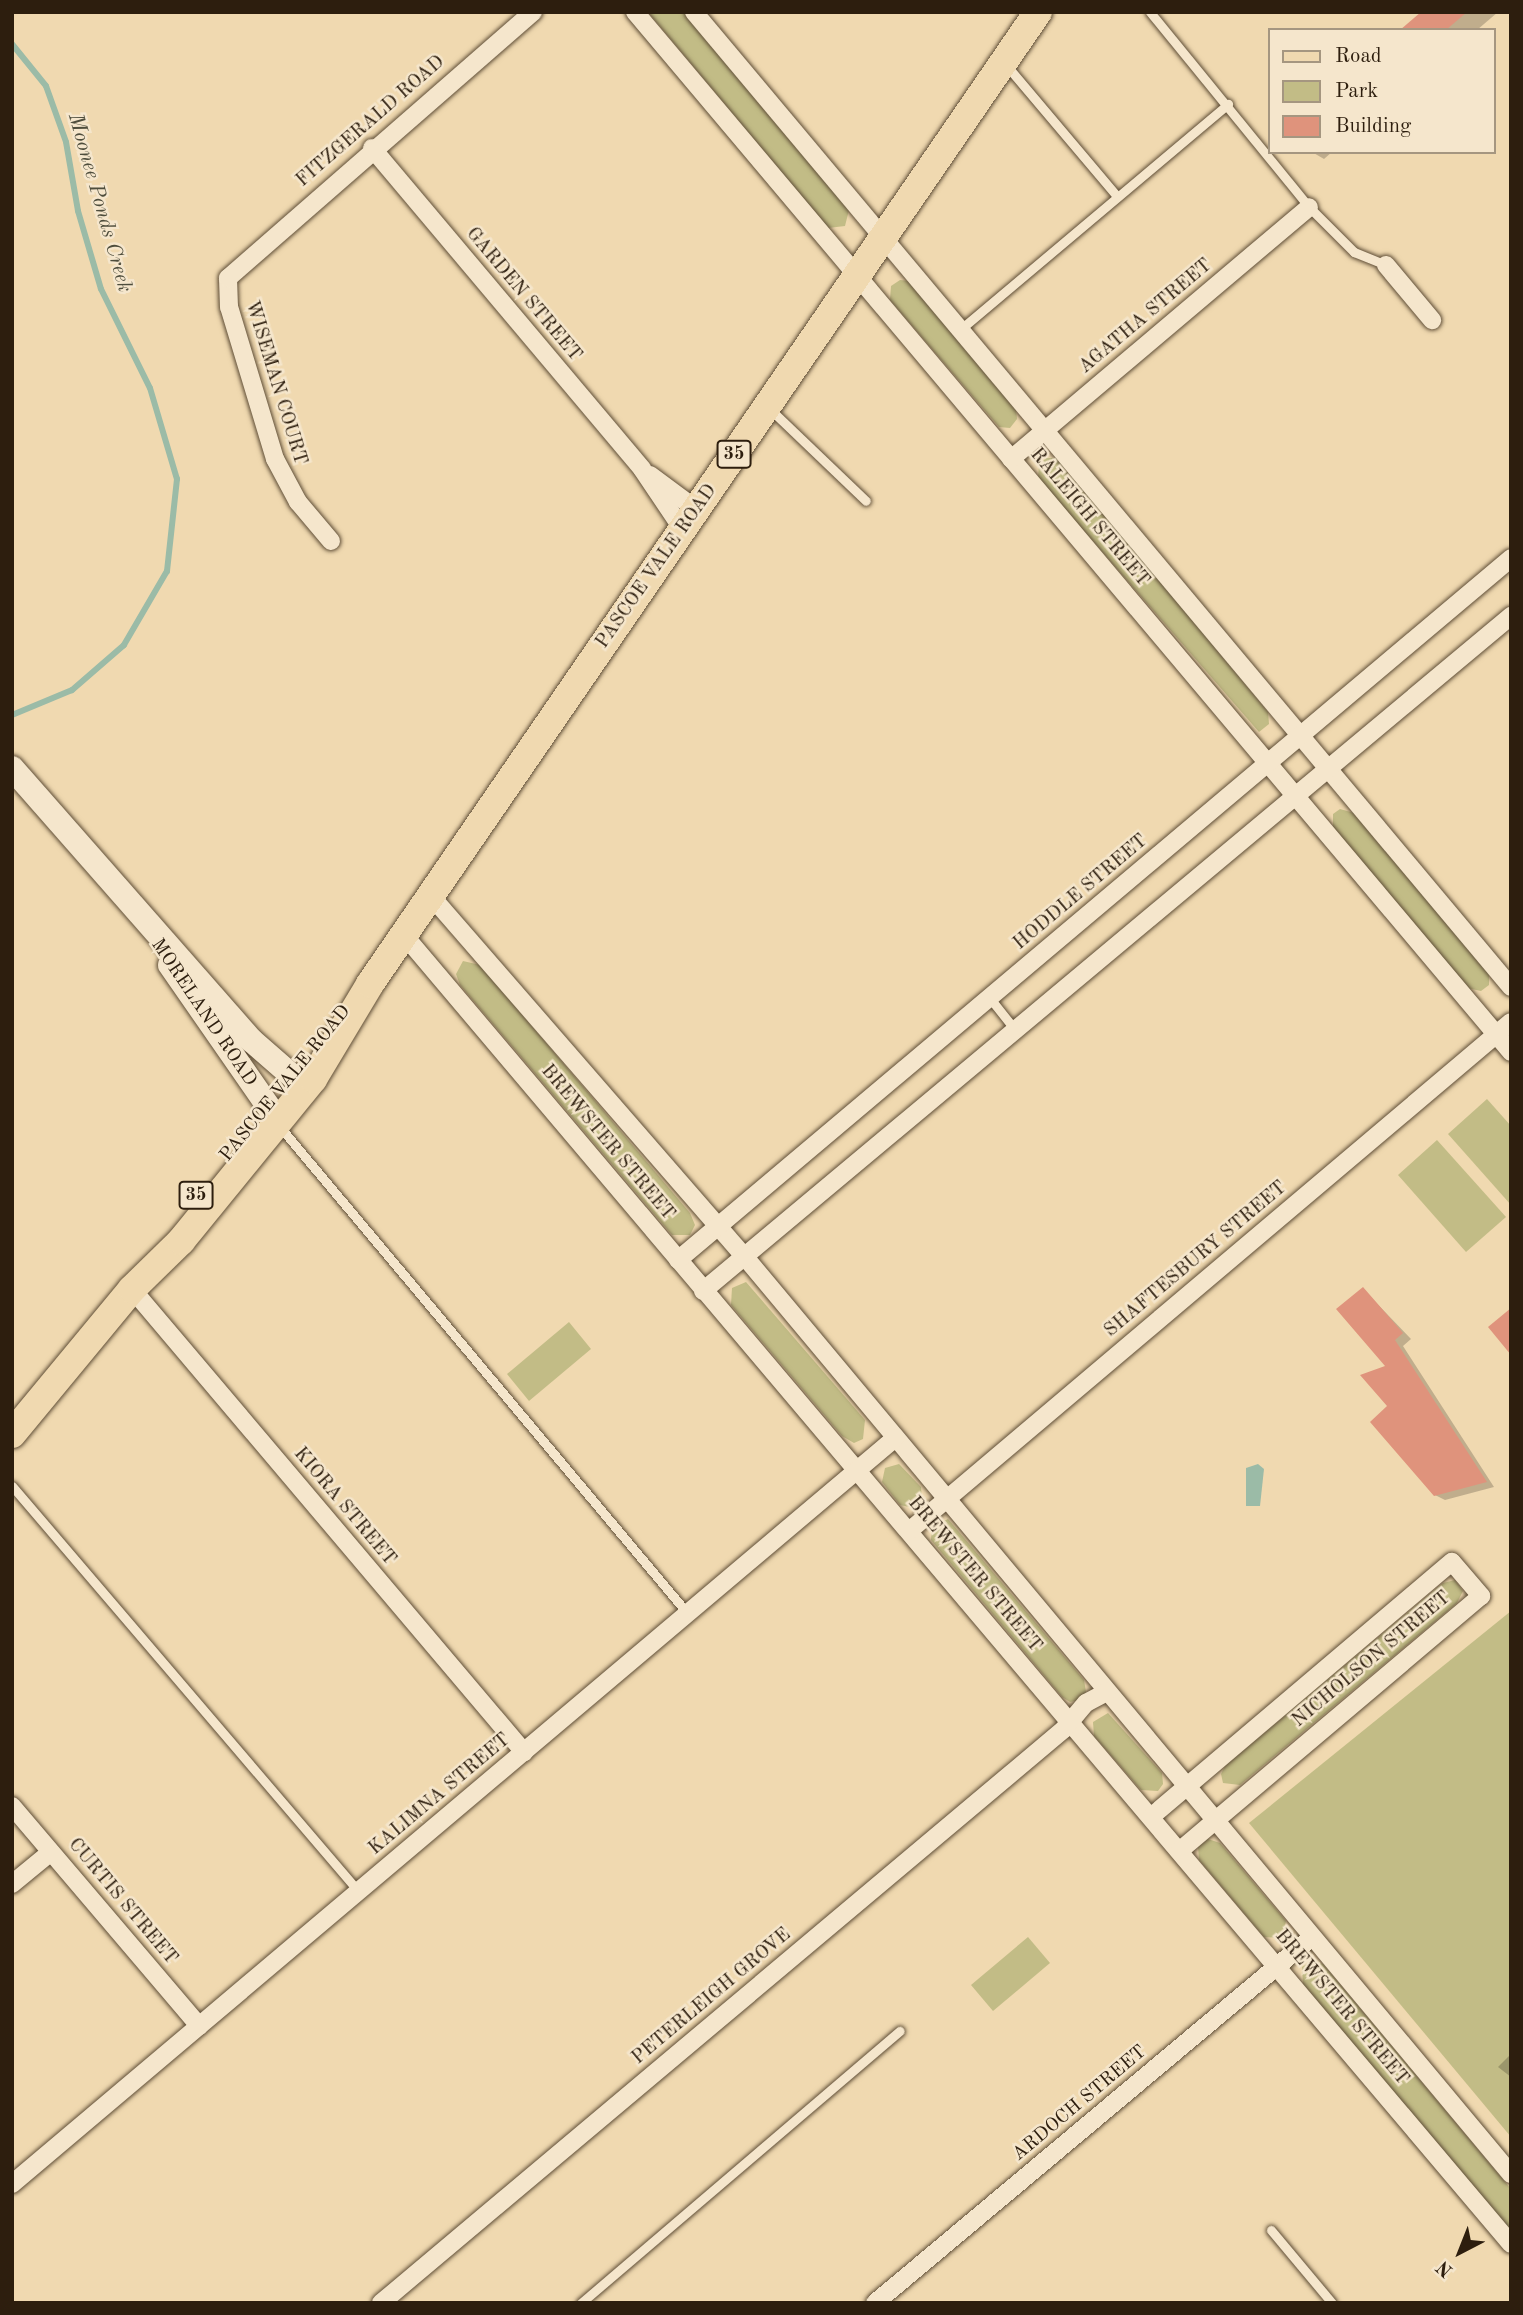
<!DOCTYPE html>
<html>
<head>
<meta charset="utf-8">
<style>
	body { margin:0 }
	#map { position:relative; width:1523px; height:2315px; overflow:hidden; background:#f0d9b0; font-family:"Old Standard TT",serif }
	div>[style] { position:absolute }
	.green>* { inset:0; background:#c2bc86 }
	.water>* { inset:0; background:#9bbba7 }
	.shadow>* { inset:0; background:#0003 }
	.stream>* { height:6px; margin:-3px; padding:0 3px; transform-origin:3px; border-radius:3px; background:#9bbba7 }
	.building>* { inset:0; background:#df937c }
	.roads { filter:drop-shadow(0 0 2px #5e4d36) drop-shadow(0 0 2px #5e4d36) }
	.service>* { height:9px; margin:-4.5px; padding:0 4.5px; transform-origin:4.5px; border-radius:4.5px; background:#f5e6cc }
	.minor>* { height:18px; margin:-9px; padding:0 9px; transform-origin:9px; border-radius:9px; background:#f5e6cc }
	.secondary>* { height:24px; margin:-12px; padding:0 12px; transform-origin:12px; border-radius:12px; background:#f5e6cc }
	.primary>* { height:28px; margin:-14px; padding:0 14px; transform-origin:14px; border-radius:14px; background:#f0d9b0 }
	span { translate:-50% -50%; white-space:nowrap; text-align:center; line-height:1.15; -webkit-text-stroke:5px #f5e6cc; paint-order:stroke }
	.shield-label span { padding:2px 5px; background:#f5e6cc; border:2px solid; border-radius:5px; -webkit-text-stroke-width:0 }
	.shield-label { font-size:18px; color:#2d1e0e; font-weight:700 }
	.street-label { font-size:19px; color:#2d1e0e }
	.water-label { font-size:21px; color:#4e4d3c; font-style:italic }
	.frame { position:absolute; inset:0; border:14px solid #2d1e0e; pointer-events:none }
	.legend { position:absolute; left:1268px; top:28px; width:228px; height:126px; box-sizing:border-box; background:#f5e6cc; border:2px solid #a59680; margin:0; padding:9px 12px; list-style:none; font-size:21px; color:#2d1e0e }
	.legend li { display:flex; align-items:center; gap:14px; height:35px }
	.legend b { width:35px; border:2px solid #a59680 }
	.north { position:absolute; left:1425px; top:2217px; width:70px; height:70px; -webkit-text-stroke:5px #f5e6cc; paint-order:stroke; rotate:222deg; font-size:19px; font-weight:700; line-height:28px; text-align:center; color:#2d1e0e }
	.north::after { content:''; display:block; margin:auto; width:24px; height:32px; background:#2d1e0e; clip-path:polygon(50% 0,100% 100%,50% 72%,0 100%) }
</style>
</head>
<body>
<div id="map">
	<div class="green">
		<div style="clip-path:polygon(648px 12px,684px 12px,849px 210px,845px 226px,828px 228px)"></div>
		<div style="clip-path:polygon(900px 280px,908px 281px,1016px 409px,1017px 419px,1010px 428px,999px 427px,890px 300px,891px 286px)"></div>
		<div style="clip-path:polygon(1046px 458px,1058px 458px,1268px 712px,1269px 724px,1259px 732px,1038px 478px,1039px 465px)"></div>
		<div style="clip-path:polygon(1340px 809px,1354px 813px,1489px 974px,1489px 985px,1481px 991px,1467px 988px,1333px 828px,1333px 814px)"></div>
		<div style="clip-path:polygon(463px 961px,480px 965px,690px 1213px,695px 1225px,690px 1235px,672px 1235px,460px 985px,456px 974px)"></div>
		<div style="clip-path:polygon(1487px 1099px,1511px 1126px,1511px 1205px,1448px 1134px)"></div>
		<div style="clip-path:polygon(1437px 1140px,1506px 1217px,1466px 1252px,1398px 1175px)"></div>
		<div style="clip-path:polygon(746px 1282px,865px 1420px,863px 1439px,854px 1443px,842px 1436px,731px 1305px,732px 1288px)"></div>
		<div style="clip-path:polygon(569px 1322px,591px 1349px,529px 1401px,507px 1374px)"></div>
		<div style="clip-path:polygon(899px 1464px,921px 1487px,922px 1501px,914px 1508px,900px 1505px,882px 1482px,885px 1468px)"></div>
		<div style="clip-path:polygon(948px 1519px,1084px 1680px,1086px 1692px,1080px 1700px,1070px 1702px,1062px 1697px,931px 1540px,932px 1527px)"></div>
		<div style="clip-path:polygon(1455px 1580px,1463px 1591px,1457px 1603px,1240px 1785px,1223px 1783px,1221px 1774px,1225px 1766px,1443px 1583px)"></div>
		<div style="clip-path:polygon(1511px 1611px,1511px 2137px,1249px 1823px)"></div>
		<div style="clip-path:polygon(1108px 1713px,1162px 1773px,1163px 1784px,1158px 1791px,1141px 1790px,1094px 1736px,1093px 1722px)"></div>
		<div style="clip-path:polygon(1208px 1839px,1220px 1843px,1286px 1921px,1282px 1938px,1264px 1937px,1199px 1860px,1198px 1846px)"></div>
		<div style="clip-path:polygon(1028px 1937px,1050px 1963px,993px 2011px,971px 1985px)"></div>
		<div style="clip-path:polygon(1312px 1960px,1323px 1964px,1511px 2189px,1511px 2231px,1303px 1984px,1302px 1967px)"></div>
	</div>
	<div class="water">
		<div style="clip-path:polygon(1258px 1464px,1264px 1469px,1260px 1506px,1246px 1506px,1246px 1468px)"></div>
	</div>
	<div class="shadow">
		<div style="clip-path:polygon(1423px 12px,1498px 12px,1477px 30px,1403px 30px)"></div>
		<div style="clip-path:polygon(1312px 152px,1332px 152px,1324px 159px)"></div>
		<div style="clip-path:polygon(1363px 1289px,1411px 1339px,1403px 1346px,1494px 1487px,1445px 1500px,1435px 1495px,1390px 1406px,1388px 1367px)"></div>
		<div style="clip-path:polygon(1511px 2054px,1511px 2077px,1498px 2067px)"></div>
	</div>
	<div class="stream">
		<div style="left:12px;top:44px;width:54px;rotate:51deg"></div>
		<div style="left:46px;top:86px;width:59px;rotate:70.3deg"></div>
		<div style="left:66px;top:142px;width:70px;rotate:80.1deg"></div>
		<div style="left:78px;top:211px;width:81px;rotate:73.6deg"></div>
		<div style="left:101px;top:289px;width:110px;rotate:63.7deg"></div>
		<div style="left:150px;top:388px;width:95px;rotate:73.5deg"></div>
		<div style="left:177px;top:479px;width:93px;rotate:96.2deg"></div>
		<div style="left:167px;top:571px;width:86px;rotate:120.2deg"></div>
		<div style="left:124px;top:645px;width:69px;rotate:139.1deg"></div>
		<div style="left:72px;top:690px;width:65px;rotate:157.4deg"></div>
	</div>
	<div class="building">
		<div style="clip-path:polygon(1421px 12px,1467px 12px,1446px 30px,1400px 30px)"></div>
		<div style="clip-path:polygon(1363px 1287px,1403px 1333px,1395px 1340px,1487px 1482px,1434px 1496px,1370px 1422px,1387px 1406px,1360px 1375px,1385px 1366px,1336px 1309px)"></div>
		<div style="clip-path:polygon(1511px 1308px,1511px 1355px,1488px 1327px)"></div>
	</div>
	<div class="roads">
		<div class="service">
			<div style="left:1150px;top:12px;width:252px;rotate:50.8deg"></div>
			<div style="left:1309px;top:207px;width:64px;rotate:45deg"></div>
			<div style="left:1354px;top:252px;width:35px;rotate:22deg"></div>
			<div style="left:1007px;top:66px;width:170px;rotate:49.8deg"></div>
			<div style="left:962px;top:328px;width:348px;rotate:-40.1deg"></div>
			<div style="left:769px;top:408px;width:134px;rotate:43.8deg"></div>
			<div style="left:989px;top:997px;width:43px;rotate:51.5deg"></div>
			<div style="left:280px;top:1127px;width:635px;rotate:50.04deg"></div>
			<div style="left:12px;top:1486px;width:534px;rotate:49.48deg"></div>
			<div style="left:1271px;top:2230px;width:95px;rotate:50.1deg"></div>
			<div style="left:581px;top:2303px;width:419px;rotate:-40.5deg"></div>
		</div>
		<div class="minor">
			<div style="left:635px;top:12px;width:1360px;rotate:49.89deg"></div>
			<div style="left:694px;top:12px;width:1272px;rotate:50.04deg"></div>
			<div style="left:372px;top:148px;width:419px;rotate:49.9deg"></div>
			<div style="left:642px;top:469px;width:73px;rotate:56.1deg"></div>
			<div style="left:1386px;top:265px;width:72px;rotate:50.1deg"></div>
			<div style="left:1011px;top:459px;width:390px;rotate:-40.2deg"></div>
			<div style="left:650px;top:475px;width:57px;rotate:36.5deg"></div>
			<div style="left:331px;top:541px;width:51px;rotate:-130.2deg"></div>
			<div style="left:298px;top:502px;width:49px;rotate:-118.1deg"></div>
			<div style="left:275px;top:459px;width:159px;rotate:-106.8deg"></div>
			<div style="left:229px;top:307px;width:29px;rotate:-92deg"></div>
			<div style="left:228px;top:278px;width:405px;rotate:-41.1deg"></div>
			<div style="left:431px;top:896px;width:478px;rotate:49deg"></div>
			<div style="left:745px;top:1257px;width:1195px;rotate:50.13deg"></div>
			<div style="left:404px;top:935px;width:1714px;rotate:49.78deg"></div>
			<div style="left:678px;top:1260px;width:1089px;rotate:-40.12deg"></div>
			<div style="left:132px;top:1289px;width:607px;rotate:49.75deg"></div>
			<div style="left:703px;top:1291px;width:1053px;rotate:-39.88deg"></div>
			<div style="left:909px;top:1531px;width:788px;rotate:-40.22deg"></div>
			<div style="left:12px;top:1806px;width:289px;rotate:49.6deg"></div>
			<div style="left:1152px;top:1816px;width:393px;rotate:-40.3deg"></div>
			<div style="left:1452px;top:1562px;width:45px;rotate:49.5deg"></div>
			<div style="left:1481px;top:1596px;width:394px;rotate:139.8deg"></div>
			<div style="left:12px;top:1884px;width:50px;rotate:-39.4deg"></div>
			<div style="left:12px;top:2184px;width:1156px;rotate:-40.19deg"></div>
			<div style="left:381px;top:2303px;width:892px;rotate:-40.04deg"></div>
			<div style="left:1064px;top:1729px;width:34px;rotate:-50deg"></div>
			<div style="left:1086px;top:1703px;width:24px;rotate:-28deg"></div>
			<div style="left:875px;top:2303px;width:570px;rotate:-39.95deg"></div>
		</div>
		<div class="secondary">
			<div style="left:12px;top:768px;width:362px;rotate:48.7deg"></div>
			<div style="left:251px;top:1040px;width:73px;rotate:41.1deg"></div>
			<div style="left:170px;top:965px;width:191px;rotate:55.2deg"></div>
		</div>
		<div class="primary">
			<div style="left:12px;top:1434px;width:188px;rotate:-50.4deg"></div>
			<div style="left:132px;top:1289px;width:69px;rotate:-44.4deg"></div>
			<div style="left:181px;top:1241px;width:209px;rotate:-50.8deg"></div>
			<div style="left:313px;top:1079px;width:111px;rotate:-59deg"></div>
			<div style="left:370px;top:984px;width:1179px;rotate:-55.5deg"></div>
		</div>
	</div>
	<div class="shield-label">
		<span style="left:734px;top:454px">35</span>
		<span style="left:196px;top:1195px">35</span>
	</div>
	<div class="street-label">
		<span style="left:371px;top:122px;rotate:-41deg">FITZGERALD ROAD</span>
		<span style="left:523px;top:295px;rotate:50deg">GARDEN STREET</span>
		<span style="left:1146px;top:317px;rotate:-40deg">AGATHA STREET</span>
		<span style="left:275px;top:383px;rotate:73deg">WISEMAN COURT</span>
		<span style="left:1089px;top:518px;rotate:50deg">RALEIGH STREET</span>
		<span style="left:657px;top:567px;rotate:-55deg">PASCOE VALE ROAD</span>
		<span style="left:1081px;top:893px;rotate:-40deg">HODDLE STREET</span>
		<span style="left:203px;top:1013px;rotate:56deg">MORELAND ROAD</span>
		<span style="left:286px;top:1084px;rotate:-51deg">PASCOE VALE ROAD</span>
		<span style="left:607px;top:1143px;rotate:50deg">BREWSTER STREET</span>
		<span style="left:1196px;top:1260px;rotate:-40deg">SHAFTESBURY STREET</span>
		<span style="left:344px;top:1507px;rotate:50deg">KIORA STREET</span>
		<span style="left:974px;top:1575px;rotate:50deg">BREWSTER STREET</span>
		<span style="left:1372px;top:1660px;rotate:-40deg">NICHOLSON STREET</span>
		<span style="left:440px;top:1795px;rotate:-40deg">KALIMNA STREET</span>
		<span style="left:122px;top:1902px;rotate:50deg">CURTIS STREET</span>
		<span style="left:712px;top:1997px;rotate:-40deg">PETERLEIGH GROVE</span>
		<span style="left:1341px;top:2008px;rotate:50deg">BREWSTER STREET</span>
		<span style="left:1080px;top:2104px;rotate:-40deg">ARDOCH STREET</span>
	</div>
	<div class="water-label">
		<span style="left:99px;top:203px;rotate:74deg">Moonee Ponds Creek</span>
	</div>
	<div class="frame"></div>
	<ul class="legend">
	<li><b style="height:9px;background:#f0d9b0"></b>Road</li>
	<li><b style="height:19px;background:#c2bc86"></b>Park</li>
	<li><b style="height:19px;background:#df937c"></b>Building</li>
	</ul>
	<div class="north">N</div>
</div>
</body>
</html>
